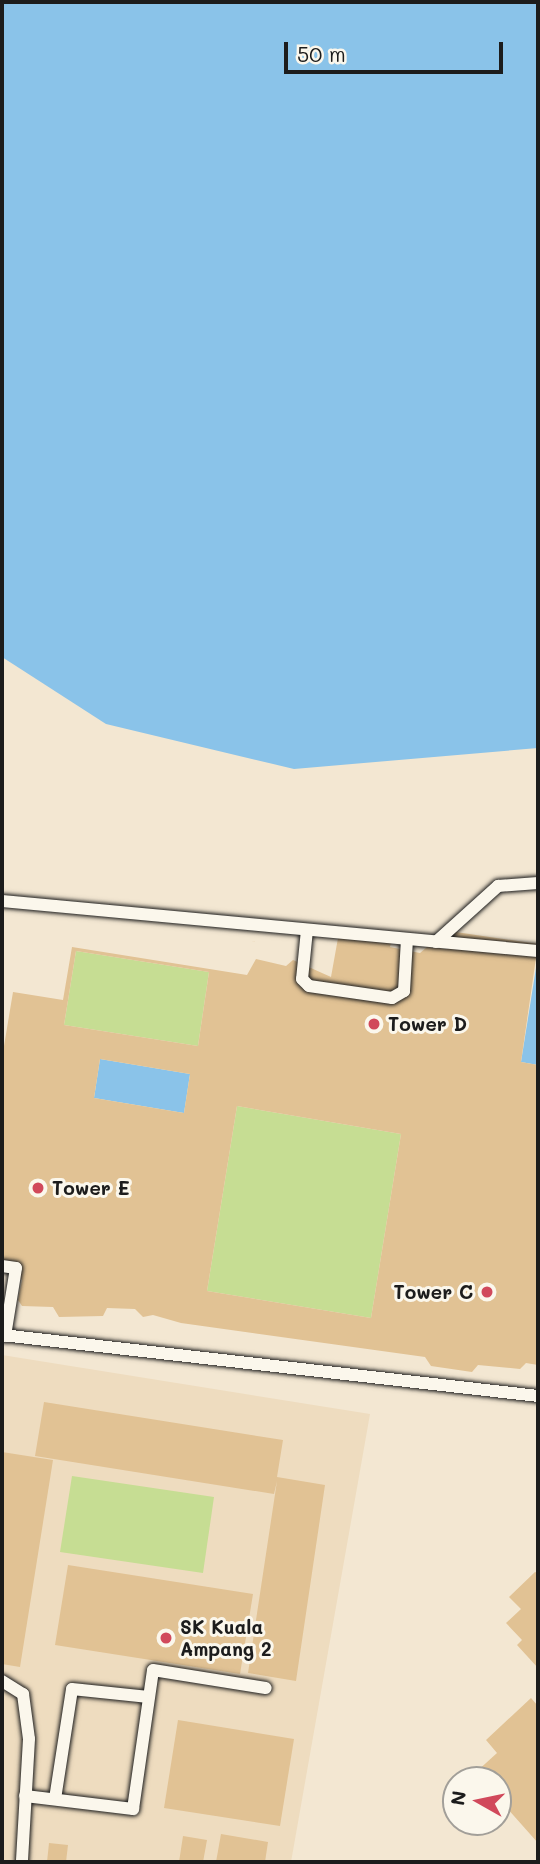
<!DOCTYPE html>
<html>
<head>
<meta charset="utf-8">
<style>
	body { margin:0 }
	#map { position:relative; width:540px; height:1864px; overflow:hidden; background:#f3e7d2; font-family:Mali,sans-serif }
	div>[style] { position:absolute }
	.built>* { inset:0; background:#eedcbf }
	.green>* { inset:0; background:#c6dd93 }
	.water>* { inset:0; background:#8ac3e9 }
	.building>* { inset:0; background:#e1c294 }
	.roads { filter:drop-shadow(0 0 2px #1c1c1c) drop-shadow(0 0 2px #1c1c1c) }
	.lane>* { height:12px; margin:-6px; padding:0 6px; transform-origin:6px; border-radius:6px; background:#fbf7ec }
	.dots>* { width:19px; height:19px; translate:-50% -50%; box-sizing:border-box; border:4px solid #fbf7ec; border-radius:50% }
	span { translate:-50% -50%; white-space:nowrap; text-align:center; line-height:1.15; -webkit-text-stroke:6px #fbf7ec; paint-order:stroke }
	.poi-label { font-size:19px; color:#1c1c1c; font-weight:700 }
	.left { translate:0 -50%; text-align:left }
	.right { translate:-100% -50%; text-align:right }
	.frame { position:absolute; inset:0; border:4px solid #1c1c1c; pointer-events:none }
	.north { position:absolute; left:442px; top:1766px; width:70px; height:70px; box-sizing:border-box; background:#fbf7ec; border:2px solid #a29f99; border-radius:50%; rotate:279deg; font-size:19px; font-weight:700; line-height:28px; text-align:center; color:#1c1c1c }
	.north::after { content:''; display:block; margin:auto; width:24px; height:32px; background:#d1495b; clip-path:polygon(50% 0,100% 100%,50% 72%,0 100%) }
	.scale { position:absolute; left:284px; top:42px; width:219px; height:32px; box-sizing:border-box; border:4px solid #1c1c1c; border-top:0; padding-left:9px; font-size:21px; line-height:24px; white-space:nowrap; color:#1c1c1c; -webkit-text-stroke:5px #fbf7ec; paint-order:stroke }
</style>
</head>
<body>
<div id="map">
	<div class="built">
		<div style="clip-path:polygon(2px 1355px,370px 1414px,291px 1862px,2px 1862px)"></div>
	</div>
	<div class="green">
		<div style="clip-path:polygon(76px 951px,209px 972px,198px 1046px,64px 1025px)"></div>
		<div style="clip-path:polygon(237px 1106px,401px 1134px,371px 1318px,207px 1291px)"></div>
		<div style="clip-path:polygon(72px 1476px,214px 1497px,203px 1573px,60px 1552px)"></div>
	</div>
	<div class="water">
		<div style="clip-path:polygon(2px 2px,538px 2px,538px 748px,294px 769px,106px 724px,2px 657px)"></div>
		<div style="clip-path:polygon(536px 968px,538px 968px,538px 1065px,521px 1062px)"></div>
		<div style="clip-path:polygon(100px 1059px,190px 1074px,184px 1113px,94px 1098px)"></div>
	</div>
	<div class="building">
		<div style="clip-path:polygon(evenodd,449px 931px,538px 944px,521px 1062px,538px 1065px,538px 1365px,526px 1363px,520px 1369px,478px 1365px,472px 1372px,431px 1366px,425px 1357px,181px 1323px,153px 1315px,143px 1317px,135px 1309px,107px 1308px,103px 1316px,59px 1317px,53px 1307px,22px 1306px,18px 1300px,22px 1280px,3px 1263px,2px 1255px,2px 1058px,13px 992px,63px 1000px,72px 947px,247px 975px,256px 959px,286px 966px,293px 960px,331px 977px,338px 938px,392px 939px,390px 947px,420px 953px,427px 947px,447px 949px,449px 931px,76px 951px,209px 972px,198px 1046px,64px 1025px,76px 951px,449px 931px,100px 1059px,190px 1074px,184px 1113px,94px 1098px,100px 1059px,449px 931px,237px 1106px,401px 1134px,371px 1318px,207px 1291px,237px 1106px)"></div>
		<div style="clip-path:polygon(44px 1402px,283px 1440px,277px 1477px,325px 1485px,296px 1681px,248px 1673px,277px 1481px,274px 1494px,35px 1456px)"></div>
		<div style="clip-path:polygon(2px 1452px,53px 1460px,20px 1667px,2px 1664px)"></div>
		<div style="clip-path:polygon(68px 1565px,253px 1594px,240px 1674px,55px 1645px)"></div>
		<div style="clip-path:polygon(535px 1572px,538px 1573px,538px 1668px,517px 1645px,522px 1640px,506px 1623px,521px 1609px,509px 1597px)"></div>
		<div style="clip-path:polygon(531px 1698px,538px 1706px,538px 1843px,498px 1798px,498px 1780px,481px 1780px,475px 1773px,497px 1753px,486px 1740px)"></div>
		<div style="clip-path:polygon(178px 1720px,294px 1739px,280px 1826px,164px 1808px)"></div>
		<div style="clip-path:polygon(221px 1834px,268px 1842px,265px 1862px,216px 1862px)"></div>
		<div style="clip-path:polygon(183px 1836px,207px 1840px,203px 1862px,179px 1862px)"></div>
		<div style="clip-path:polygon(49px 1843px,68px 1845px,66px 1862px,47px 1862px)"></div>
	</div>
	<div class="roads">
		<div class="lane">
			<div style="left:2px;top:901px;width:538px;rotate:5.33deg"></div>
			<div style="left:307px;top:930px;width:49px;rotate:95.8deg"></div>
			<div style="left:302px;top:979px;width:10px;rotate:45deg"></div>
			<div style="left:309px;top:986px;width:84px;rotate:8.2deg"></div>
			<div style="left:392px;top:998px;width:14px;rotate:-30deg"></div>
			<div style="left:404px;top:991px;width:52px;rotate:-86.7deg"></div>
			<div style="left:436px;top:942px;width:84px;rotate:-42.1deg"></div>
			<div style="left:498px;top:886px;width:40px;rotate:-4.3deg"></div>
			<div style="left:2px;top:1266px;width:14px;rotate:8deg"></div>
			<div style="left:16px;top:1268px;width:69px;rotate:99.2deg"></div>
			<div style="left:2px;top:1335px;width:539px;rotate:6.49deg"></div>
			<div style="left:2px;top:1681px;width:25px;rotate:32deg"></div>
			<div style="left:23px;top:1694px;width:45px;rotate:82.4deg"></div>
			<div style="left:29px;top:1739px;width:123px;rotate:93.3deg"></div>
			<div style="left:25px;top:1796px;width:109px;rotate:6.9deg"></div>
			<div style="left:133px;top:1809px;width:140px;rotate:-81.8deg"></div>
			<div style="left:153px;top:1670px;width:114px;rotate:9.1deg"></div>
			<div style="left:55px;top:1799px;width:111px;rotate:-81.2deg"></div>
			<div style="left:72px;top:1689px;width:77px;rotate:5.9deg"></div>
		</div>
	</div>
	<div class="dots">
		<div style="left:374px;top:1024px;background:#d1495b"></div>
		<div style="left:38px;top:1188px;background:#d1495b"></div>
		<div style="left:487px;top:1292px;background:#d1495b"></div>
		<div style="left:166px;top:1638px;background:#d1495b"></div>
	</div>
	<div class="poi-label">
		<span class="left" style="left:388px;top:1024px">Tower D</span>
		<span class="left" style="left:52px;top:1188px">Tower E</span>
		<span class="right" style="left:473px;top:1292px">Tower C</span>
		<span class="left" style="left:180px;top:1638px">SK Kuala<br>Ampang 2</span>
	</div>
	<div class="frame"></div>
	<div class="north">N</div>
	<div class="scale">50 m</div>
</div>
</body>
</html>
